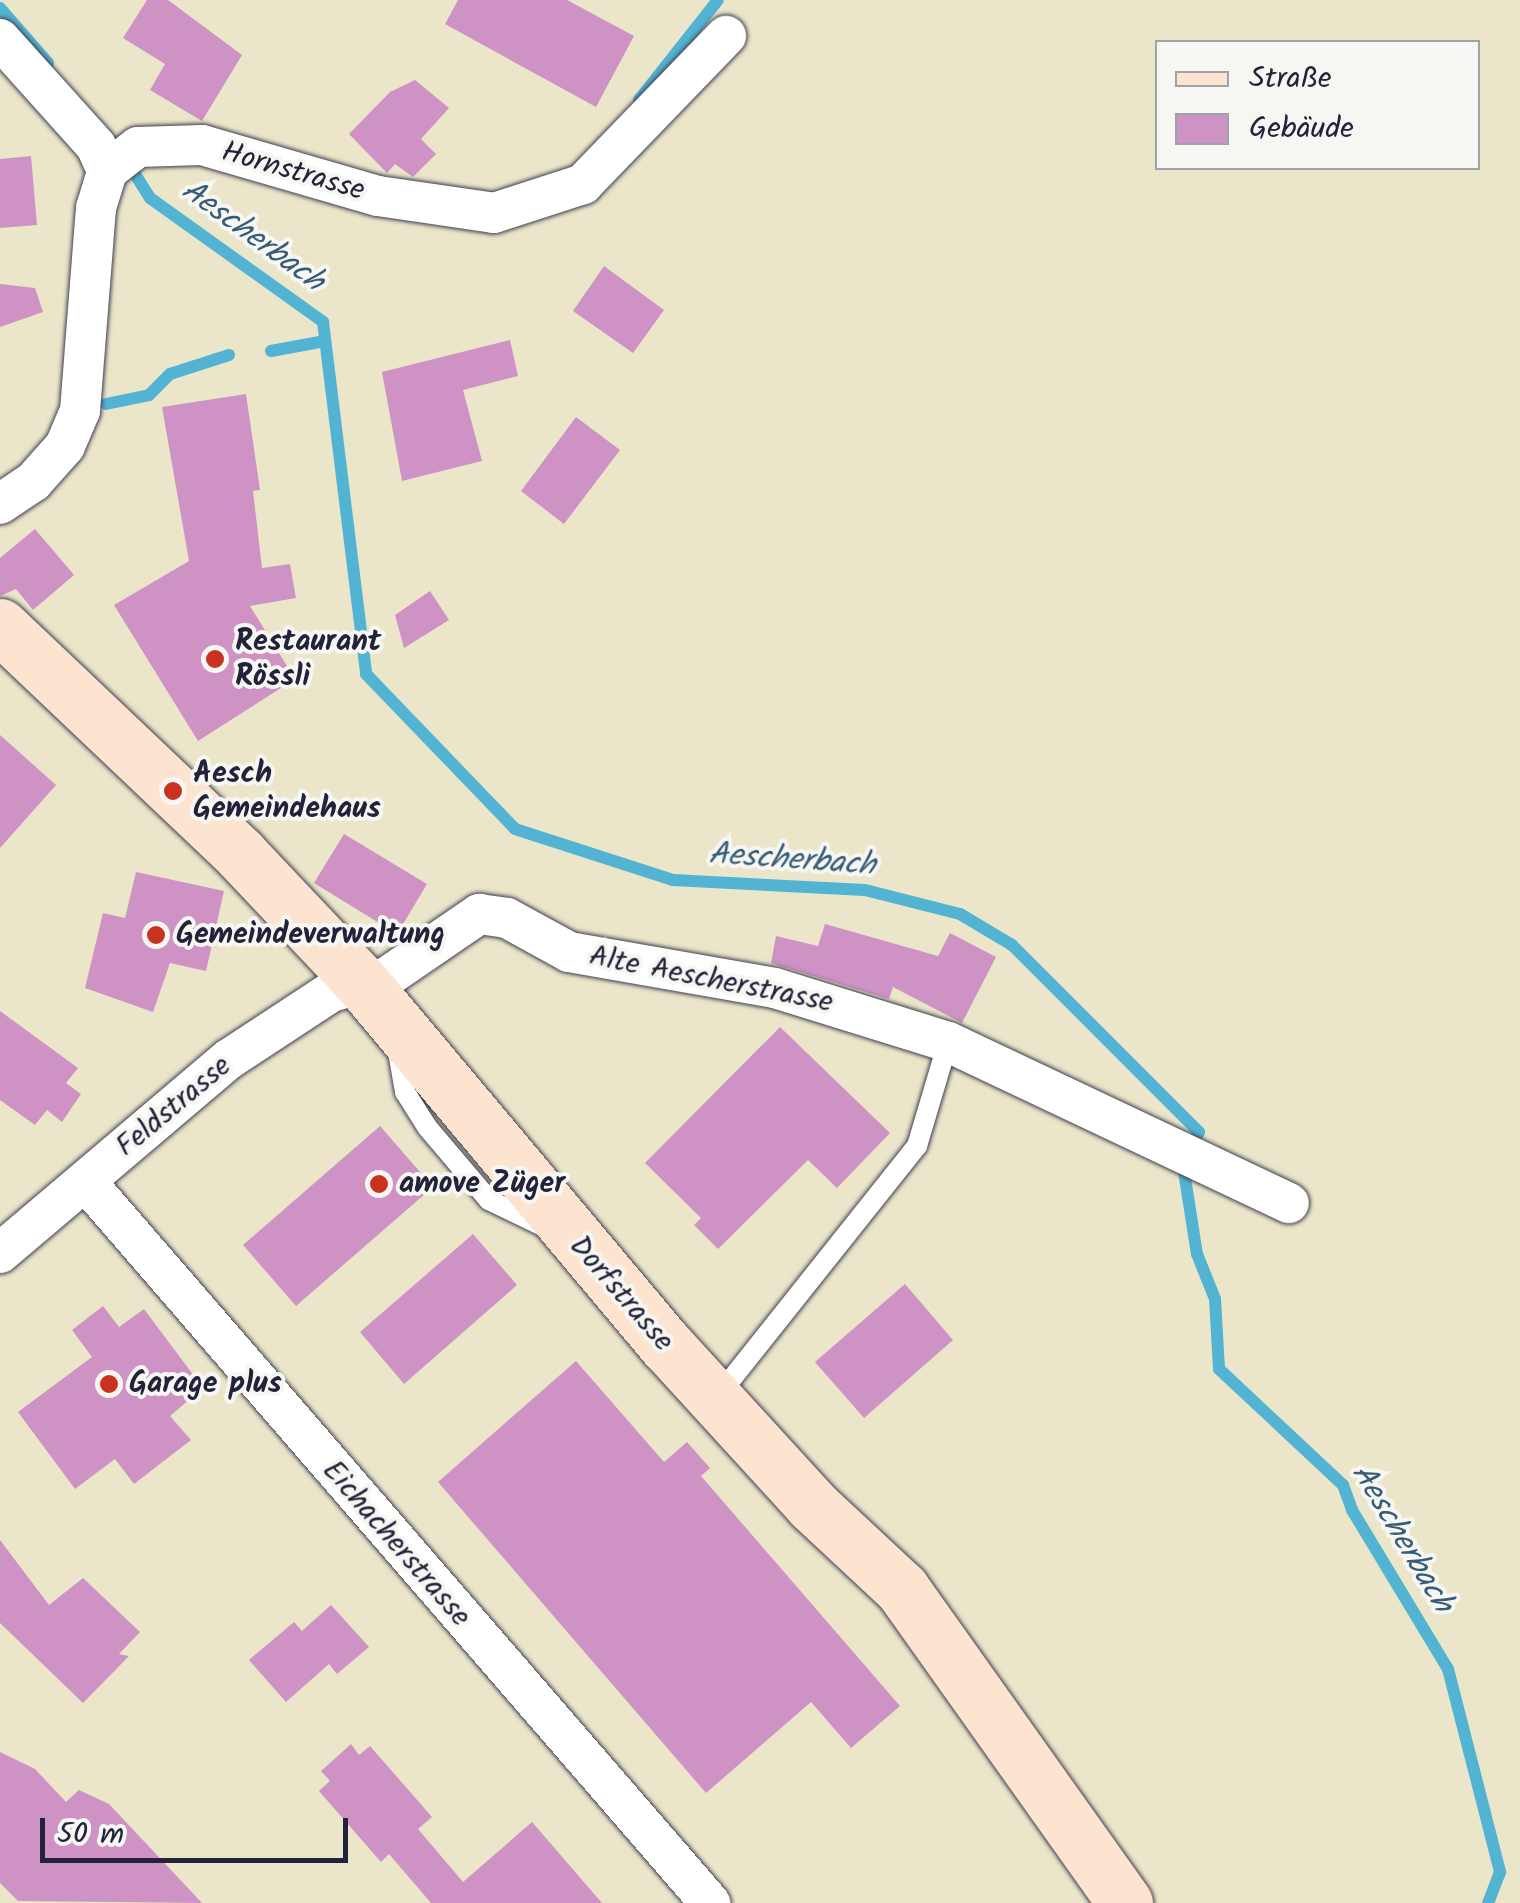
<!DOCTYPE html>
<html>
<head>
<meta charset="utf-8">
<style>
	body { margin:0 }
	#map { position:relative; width:1520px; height:1903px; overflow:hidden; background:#ebe6ca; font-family:Kalam,sans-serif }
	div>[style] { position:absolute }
	.stream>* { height:12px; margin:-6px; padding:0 6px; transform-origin:6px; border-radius:6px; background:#53b3d2 }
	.building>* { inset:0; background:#ce92c5 }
	.roads { filter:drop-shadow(0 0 2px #403f50) drop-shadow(0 0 2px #403f50) }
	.lane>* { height:20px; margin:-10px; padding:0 10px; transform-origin:10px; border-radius:10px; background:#fff }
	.street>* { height:40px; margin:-20px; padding:0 20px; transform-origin:20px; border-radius:20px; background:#fff }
	.secondary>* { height:55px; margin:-27.5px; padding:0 27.5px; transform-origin:27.5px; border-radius:27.5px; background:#fde4d1 }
	.dots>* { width:28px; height:28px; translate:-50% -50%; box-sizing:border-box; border:5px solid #f6f6f2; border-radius:50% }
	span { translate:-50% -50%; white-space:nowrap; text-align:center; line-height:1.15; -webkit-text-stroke:8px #f6f6f2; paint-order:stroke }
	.street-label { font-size:30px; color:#22223b }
	.poi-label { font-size:30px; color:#22223b; font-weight:700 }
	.left { translate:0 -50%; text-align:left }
	.water-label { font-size:32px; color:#365c77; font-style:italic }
	.legend { position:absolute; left:1155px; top:40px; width:325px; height:130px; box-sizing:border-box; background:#f6f6f2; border:2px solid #a1a1a9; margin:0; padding:12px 18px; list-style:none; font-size:30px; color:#22223b }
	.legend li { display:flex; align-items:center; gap:20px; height:50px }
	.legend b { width:50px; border:2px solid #a1a1a9 }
	.scale { position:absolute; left:40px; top:1818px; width:308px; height:45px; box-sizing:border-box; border:5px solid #22223b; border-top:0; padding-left:12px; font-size:30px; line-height:35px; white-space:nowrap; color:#22223b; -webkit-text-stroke:8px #f6f6f2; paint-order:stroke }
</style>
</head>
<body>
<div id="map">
	<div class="stream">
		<div style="left:0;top:8px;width:73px;rotate:48.9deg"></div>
		<div style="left:639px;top:100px;width:127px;rotate:-51.7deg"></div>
		<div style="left:126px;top:160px;width:45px;rotate:57.7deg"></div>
		<div style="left:150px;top:198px;width:213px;rotate:35.6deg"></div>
		<div style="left:323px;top:322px;width:355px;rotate:83deg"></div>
		<div style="left:366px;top:674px;width:215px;rotate:46.1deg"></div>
		<div style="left:515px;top:829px;width:166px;rotate:17.9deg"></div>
		<div style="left:673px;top:880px;width:192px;rotate:3deg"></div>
		<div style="left:865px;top:890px;width:98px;rotate:14.2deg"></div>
		<div style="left:960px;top:914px;width:61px;rotate:30.8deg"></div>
		<div style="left:1012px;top:945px;width:264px;rotate:45deg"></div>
		<div style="left:1199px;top:1132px;width:37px;rotate:116deg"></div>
		<div style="left:1183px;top:1165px;width:90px;rotate:81.1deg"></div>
		<div style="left:1197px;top:1254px;width:48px;rotate:68.2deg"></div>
		<div style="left:1215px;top:1299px;width:70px;rotate:86.7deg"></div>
		<div style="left:1219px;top:1369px;width:170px;rotate:43.1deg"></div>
		<div style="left:1343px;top:1485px;width:27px;rotate:70deg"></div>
		<div style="left:1352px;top:1510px;width:186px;rotate:58.9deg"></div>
		<div style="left:1448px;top:1669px;width:210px;rotate:75.6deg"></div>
		<div style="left:1500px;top:1872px;width:33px;rotate:111deg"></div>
		<div style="left:271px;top:351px;width:55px;rotate:-10.5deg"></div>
		<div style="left:106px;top:404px;width:44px;rotate:-11.8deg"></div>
		<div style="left:149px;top:395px;width:30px;rotate:-45deg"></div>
		<div style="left:170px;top:374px;width:62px;rotate:-17.9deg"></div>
	</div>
	<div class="building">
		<div style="clip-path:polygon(147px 0,168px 0,242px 55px,202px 121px,150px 90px,165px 64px,123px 38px)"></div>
		<div style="clip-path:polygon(458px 0,567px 0,634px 36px,596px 107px,445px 24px)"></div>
		<div style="clip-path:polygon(415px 80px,449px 108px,421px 139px,436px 154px,413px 177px,395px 164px,387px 173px,349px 134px,390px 92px)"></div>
		<div style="clip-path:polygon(31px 156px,37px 225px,0 228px,0 159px)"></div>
		<div style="clip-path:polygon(604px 266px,664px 310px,633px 353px,573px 311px)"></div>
		<div style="clip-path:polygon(0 284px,35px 288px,43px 312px,0 327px)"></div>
		<div style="clip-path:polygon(510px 340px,518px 376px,463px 390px,482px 461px,402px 481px,382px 372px)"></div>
		<div style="clip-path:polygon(246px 394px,260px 490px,253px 491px,262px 568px,290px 564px,296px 598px,250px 606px,295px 679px,198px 741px,114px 605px,189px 561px,162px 407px)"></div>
		<div style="clip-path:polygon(576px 417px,620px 450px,564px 524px,521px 491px)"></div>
		<div style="clip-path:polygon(35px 529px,74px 575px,33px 610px,16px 589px,0 596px,0 558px)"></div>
		<div style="clip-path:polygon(430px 591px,449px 620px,404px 648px,395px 615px)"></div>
		<div style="clip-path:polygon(0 735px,56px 785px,0 848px)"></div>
		<div style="clip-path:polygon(344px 834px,427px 884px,397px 934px,314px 883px)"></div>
		<div style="clip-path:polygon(136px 872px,224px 891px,206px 971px,170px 963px,153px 1012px,85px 988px,103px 913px,125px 918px)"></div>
		<div style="clip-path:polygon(825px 924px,938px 956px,950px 933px,996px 957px,962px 1023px,893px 987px,889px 999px,771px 963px,776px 936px,818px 946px)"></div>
		<div style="clip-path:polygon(0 1011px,78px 1068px,66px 1083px,81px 1094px,62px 1122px,47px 1110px,35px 1125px,0 1100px)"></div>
		<div style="clip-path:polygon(780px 1027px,890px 1133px,837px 1188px,808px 1160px,718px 1249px,694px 1225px,701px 1218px,645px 1163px)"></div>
		<div style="clip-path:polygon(380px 1126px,433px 1187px,296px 1306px,243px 1245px)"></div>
		<div style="clip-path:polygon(473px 1234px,517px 1285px,404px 1384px,360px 1332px)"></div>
		<div style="clip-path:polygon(905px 1284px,953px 1340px,864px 1418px,815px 1362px)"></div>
		<div style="clip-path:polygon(103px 1306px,119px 1327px,144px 1309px,203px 1388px,170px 1416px,191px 1440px,134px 1484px,115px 1459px,75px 1489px,18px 1412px,92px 1357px,72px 1330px)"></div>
		<div style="clip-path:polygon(576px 1361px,664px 1462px,687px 1442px,710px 1468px,701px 1476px,900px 1706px,851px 1748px,811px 1702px,706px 1793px,438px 1482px)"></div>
		<div style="clip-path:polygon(0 1540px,49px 1605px,83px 1578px,140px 1632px,119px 1654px,129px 1656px,83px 1703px,0 1623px)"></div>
		<div style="clip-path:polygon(331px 1605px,369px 1647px,337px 1674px,329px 1664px,286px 1702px,249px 1660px,294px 1622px,302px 1631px)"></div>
		<div style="clip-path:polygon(351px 1744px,359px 1755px,370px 1746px,432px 1817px,418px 1829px,463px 1882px,532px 1822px,602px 1903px,431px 1903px,389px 1854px,381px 1862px,319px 1791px,330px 1781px,321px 1771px)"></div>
		<div style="clip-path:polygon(0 1752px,35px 1769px,66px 1802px,79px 1790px,109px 1804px,202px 1903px,18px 1901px,0 1883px)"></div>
	</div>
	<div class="roads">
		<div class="lane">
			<div style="left:397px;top:1046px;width:47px;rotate:80.1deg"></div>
			<div style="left:405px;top:1092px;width:41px;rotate:57.8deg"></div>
			<div style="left:427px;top:1127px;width:96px;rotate:49.7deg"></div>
			<div style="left:489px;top:1200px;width:67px;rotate:25.8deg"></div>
			<div style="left:718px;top:1396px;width:320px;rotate:-51.5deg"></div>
			<div style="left:917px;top:1146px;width:109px;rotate:-73.4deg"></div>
		</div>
		<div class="street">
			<div style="left:0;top:39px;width:144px;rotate:48.1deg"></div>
			<div style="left:96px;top:146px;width:27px;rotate:66deg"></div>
			<div style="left:0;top:504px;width:40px;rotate:-34deg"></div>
			<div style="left:33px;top:482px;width:48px;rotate:-48.4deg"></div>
			<div style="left:65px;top:446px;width:38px;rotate:-67deg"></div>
			<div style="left:80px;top:411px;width:204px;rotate:-85.5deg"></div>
			<div style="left:96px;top:208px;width:39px;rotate:-73deg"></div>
			<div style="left:107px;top:171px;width:39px;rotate:-38deg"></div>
			<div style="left:138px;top:147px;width:64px;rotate:-1.8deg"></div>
			<div style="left:202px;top:145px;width:183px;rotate:16.2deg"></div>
			<div style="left:378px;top:196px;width:117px;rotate:8.3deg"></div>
			<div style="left:494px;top:213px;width:94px;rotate:-18deg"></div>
			<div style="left:583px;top:184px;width:206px;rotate:-46deg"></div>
			<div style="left:86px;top:1182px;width:954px;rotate:49.12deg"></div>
			<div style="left:0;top:1253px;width:300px;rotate:-40.3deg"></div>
			<div style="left:229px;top:1059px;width:122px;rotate:-33.3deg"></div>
			<div style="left:331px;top:992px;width:58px;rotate:-15deg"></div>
			<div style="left:387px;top:977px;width:112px;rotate:-34.4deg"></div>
			<div style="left:479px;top:914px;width:28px;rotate:8deg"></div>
			<div style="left:507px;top:918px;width:71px;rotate:28.7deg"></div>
			<div style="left:569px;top:952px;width:209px;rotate:9.9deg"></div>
			<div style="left:775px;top:988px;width:181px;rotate:17.3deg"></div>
			<div style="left:948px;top:1042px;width:377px;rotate:25.3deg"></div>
		</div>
		<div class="secondary">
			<div style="left:0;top:626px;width:331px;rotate:43.5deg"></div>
			<div style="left:240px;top:854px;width:178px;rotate:46.6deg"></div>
			<div style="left:362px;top:983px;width:474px;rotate:50deg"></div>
			<div style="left:667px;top:1346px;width:215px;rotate:47.6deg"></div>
			<div style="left:812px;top:1505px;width:123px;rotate:43deg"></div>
			<div style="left:902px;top:1589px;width:385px;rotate:54.6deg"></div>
		</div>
	</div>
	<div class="dots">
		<div style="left:215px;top:659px;background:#c8321e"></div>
		<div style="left:173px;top:791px;background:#c8321e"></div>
		<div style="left:156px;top:935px;background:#c8321e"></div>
		<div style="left:379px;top:1184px;background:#c8321e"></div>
		<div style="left:109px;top:1384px;background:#c8321e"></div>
	</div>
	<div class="street-label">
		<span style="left:293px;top:172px;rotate:16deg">Hornstrasse</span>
		<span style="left:711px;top:980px;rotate:11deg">Alte Aescherstrasse</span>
		<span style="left:174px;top:1107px;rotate:-40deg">Feldstrasse</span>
		<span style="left:621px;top:1294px;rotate:49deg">Dorfstrasse</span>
		<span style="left:396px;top:1544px;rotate:49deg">Eichacherstrasse</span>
	</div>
	<div class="poi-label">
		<span class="left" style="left:235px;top:659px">Restaurant<br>Rössli</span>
		<span class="left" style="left:193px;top:791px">Aesch<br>Gemeindehaus</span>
		<span class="left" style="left:176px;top:935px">Gemeindeverwaltung</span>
		<span class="left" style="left:399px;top:1184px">amove Züger</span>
		<span class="left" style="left:129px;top:1384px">Garage plus</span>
	</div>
	<div class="water-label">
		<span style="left:252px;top:237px;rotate:36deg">Aescherbach</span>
		<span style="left:792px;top:861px;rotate:4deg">Aescherbach</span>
		<span style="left:1401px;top:1539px;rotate:59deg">Aescherbach</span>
	</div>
	<ul class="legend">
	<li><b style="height:12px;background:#fde4d1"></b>Straße</li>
	<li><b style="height:28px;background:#ce92c5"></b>Gebäude</li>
	</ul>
	<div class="scale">50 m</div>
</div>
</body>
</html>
